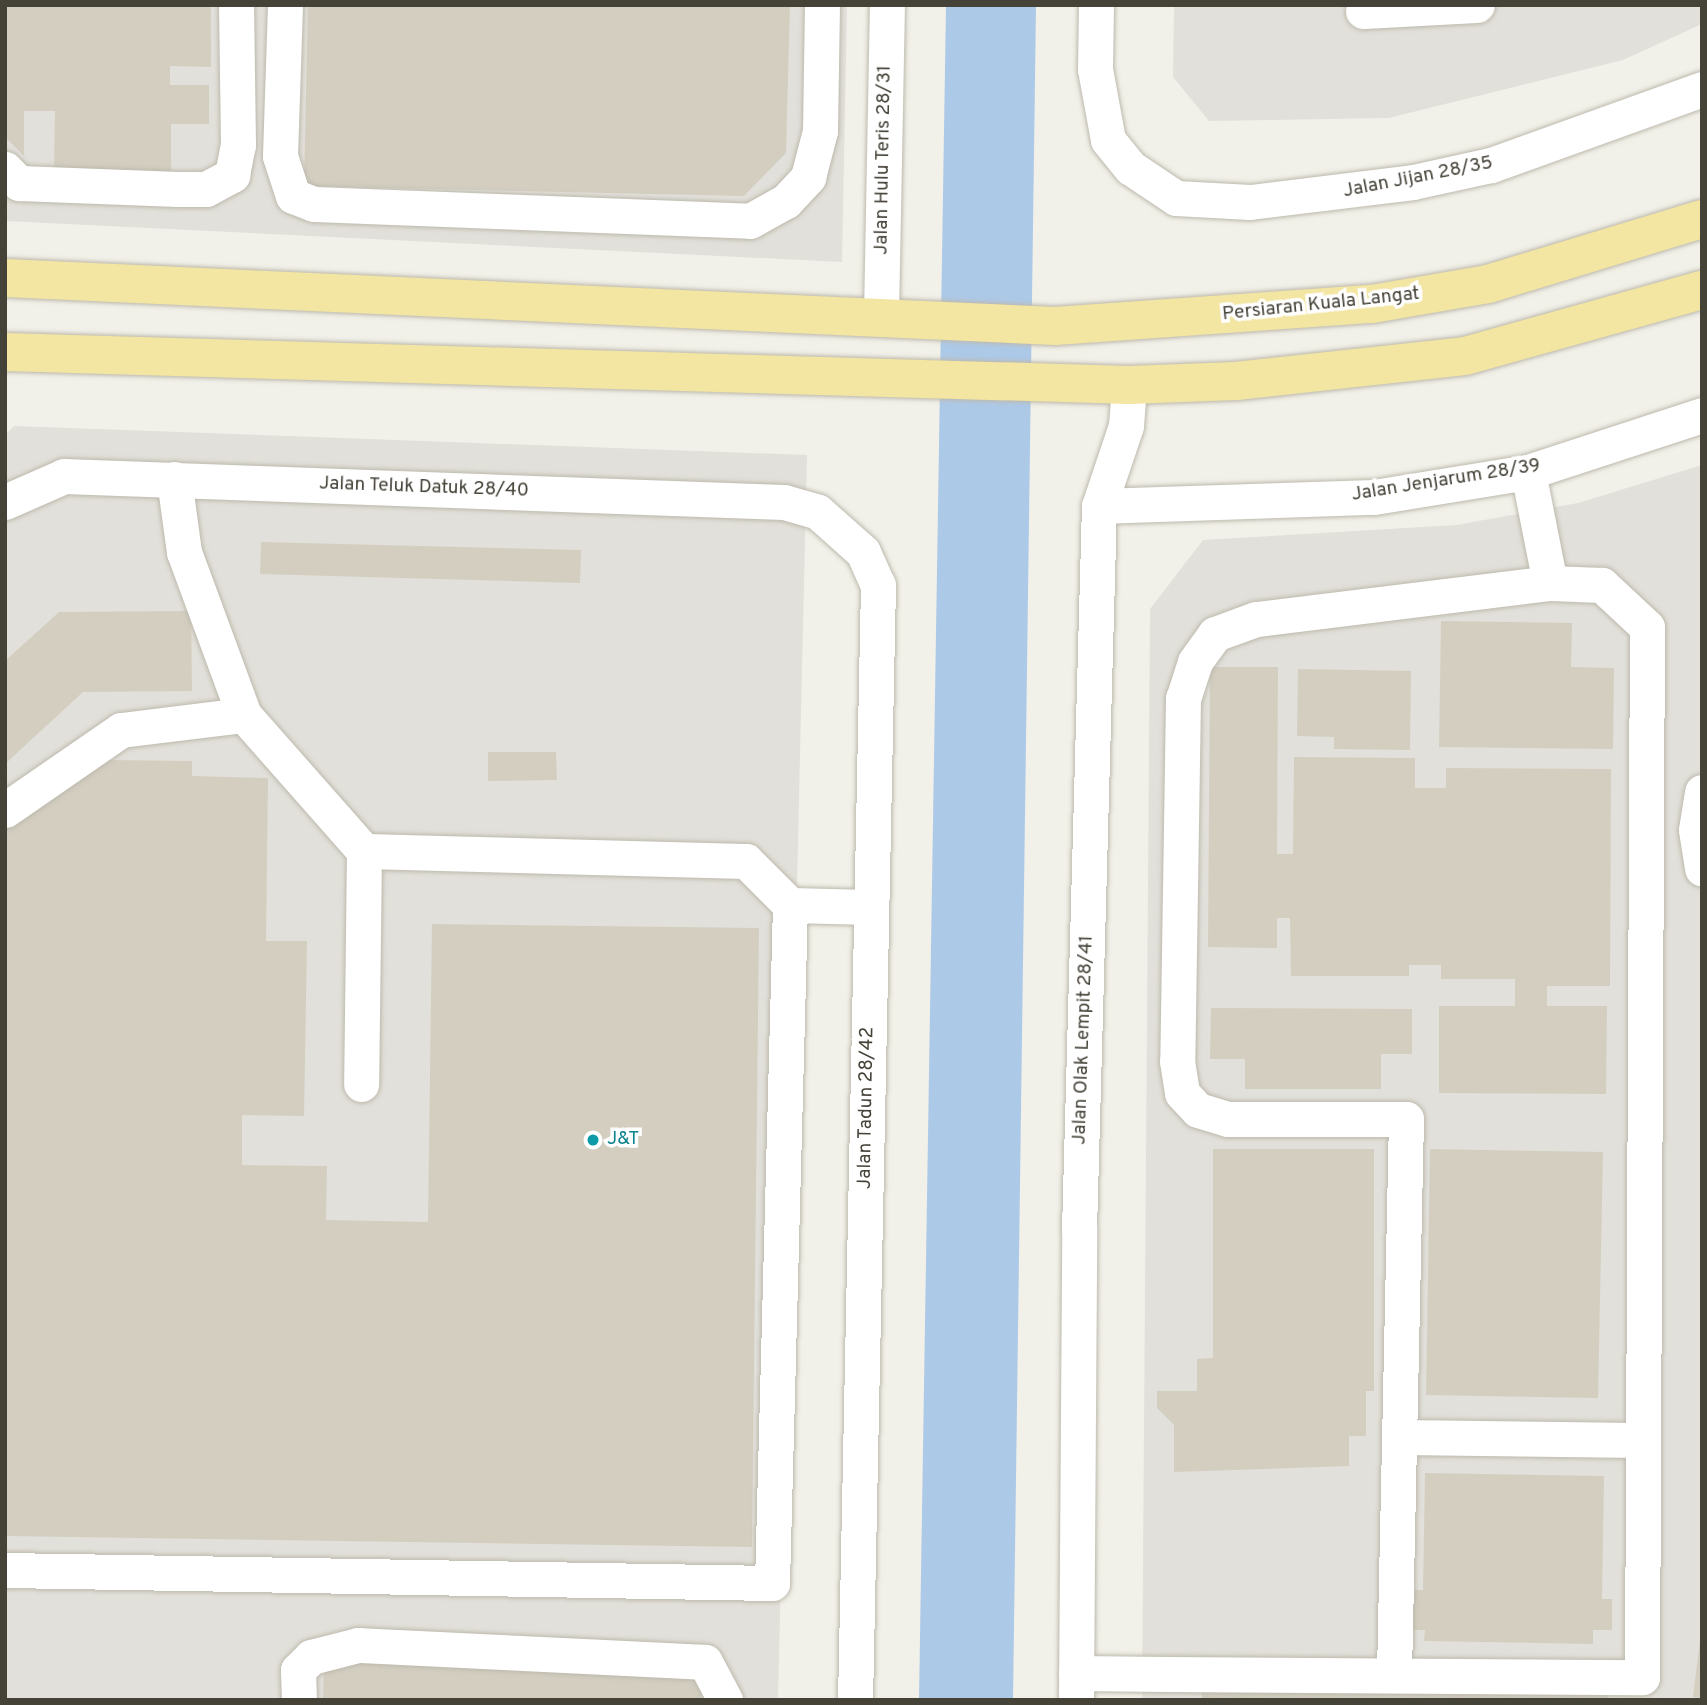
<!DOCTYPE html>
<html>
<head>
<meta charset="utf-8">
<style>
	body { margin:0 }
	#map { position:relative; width:1707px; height:1705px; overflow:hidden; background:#f2f1e9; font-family:Overpass,sans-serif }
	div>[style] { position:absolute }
	.industrial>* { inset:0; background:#e2e0da }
	.water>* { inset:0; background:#adc9e8 }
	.building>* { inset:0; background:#d3cec0 }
	.roads { filter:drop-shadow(0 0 2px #bdb9ad) drop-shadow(0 0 2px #bdb9ad) }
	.minor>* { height:35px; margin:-17.5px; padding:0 17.5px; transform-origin:17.5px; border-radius:17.5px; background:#fff }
	.major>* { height:38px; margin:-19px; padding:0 19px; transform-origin:19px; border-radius:19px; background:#f3e5a2 }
	.dots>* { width:19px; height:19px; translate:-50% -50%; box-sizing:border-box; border:4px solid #fff; border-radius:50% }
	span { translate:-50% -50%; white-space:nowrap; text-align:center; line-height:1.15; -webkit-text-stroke:7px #fff; paint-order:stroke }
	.street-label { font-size:19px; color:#454238 }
	.culture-label { font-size:19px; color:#0d838f }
	.left { translate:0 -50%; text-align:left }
	.frame { position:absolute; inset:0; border:7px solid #454238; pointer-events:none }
</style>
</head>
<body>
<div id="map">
	<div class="industrial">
		<div style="clip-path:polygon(5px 5px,847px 5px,842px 262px,5px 221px)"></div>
		<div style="clip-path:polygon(1174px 5px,1702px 5px,1702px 24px,1623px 60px,1389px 118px,1209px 121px,1173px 77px)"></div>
		<div style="clip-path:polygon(14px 426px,807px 455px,778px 1700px,5px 1700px,5px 435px)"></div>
		<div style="clip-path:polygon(1702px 465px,1702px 1700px,1142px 1700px,1150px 609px,1203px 540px,1456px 525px,1578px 503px)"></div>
	</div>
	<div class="water">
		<div style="clip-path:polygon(946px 5px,1036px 5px,1013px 1700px,919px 1700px)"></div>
	</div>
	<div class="building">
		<div style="clip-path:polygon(5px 5px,211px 5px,211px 67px,170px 66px,170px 85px,209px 85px,209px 124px,171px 124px,171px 171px,54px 170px,55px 111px,24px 111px,24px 156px,5px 137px)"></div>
		<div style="clip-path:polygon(308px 5px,790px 5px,786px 153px,744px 196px,304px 186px)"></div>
		<div style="clip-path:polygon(261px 542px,581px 550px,580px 583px,260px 574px)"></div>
		<div style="clip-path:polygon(191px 611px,192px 691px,83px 692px,5px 764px,5px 661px,59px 612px)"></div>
		<div style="clip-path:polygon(1441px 621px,1572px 623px,1571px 667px,1614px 668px,1613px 749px,1439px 747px)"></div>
		<div style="clip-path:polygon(1210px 667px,1278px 667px,1277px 854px,1293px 854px,1294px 757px,1415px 758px,1415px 788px,1446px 788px,1446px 768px,1611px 769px,1610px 986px,1547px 986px,1547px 1006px,1607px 1006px,1606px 1094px,1439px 1093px,1439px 1006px,1515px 1006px,1515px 979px,1441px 979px,1441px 965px,1409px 965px,1409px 976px,1291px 976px,1290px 918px,1277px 918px,1277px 948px,1208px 947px)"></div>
		<div style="clip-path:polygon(1298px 669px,1411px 671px,1410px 750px,1334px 749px,1334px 737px,1297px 736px)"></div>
		<div style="clip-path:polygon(488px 752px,556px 752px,557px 780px,488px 781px)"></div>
		<div style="clip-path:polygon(107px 760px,192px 761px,192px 776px,268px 778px,266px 941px,307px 941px,304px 1116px,242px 1115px,242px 1165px,327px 1166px,326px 1220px,428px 1222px,432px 924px,759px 928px,752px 1547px,5px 1536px,5px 827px)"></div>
		<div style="clip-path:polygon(1211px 1008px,1412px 1009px,1412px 1054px,1381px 1054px,1381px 1089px,1245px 1089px,1245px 1059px,1210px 1059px)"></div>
		<div style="clip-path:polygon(1213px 1149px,1374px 1149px,1374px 1391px,1366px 1391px,1366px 1436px,1349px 1436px,1349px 1466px,1174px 1472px,1174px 1425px,1157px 1408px,1157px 1391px,1197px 1391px,1197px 1359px,1213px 1358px)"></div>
		<div style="clip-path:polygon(1430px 1149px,1603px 1152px,1598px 1398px,1426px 1395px)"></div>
		<div style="clip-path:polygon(1425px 1473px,1604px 1476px,1602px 1599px,1612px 1599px,1612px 1630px,1593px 1630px,1593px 1644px,1424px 1641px,1425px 1630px,1406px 1630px,1407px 1590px,1423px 1590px)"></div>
		<div style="clip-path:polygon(1700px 1640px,1702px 1640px,1702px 1698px,1693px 1697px)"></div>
		<div style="clip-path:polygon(324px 1661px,702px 1672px,701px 1700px,323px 1700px)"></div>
		<div style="clip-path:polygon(1202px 1689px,1608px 1695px,1608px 1700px,1202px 1700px)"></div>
	</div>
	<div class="roads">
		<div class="minor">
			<div style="left:285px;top:5px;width:151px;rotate:91.9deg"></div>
			<div style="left:280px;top:156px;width:42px;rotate:72deg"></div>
			<div style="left:293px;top:196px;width:22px;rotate:21deg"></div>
			<div style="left:314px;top:204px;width:436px;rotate:2.2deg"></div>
			<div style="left:750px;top:221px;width:41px;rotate:-29.1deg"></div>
			<div style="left:786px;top:201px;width:33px;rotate:-47deg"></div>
			<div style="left:808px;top:177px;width:48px;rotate:-75.4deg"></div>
			<div style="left:820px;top:131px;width:126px;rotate:-89.1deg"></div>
			<div style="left:1096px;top:5px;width:64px;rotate:90.9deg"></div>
			<div style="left:1095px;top:69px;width:72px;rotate:79.6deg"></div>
			<div style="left:1108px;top:140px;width:36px;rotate:51deg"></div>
			<div style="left:1131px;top:168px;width:54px;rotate:33.7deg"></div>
			<div style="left:1176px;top:198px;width:74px;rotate:3.1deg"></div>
			<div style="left:1250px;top:202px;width:164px;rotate:-7deg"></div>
			<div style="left:1413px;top:182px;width:80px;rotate:-12.3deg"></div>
			<div style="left:1491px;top:165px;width:224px;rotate:-19.8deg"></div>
			<div style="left:1363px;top:11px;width:114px;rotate:-3deg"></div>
			<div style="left:5px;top:169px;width:20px;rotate:45deg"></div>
			<div style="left:19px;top:183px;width:159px;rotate:2.2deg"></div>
			<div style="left:178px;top:189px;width:28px"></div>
			<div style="left:206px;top:189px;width:30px;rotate:-28deg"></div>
			<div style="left:232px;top:175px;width:31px;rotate:-79deg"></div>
			<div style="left:238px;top:145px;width:140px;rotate:-90.8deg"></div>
			<div style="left:881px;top:315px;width:310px;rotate:-88.9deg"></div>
			<div style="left:1528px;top:472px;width:113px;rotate:78.8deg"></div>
			<div style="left:174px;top:479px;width:74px;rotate:82.2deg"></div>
			<div style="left:184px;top:552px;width:174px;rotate:69.8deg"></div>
			<div style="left:244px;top:715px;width:181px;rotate:48.6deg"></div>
			<div style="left:364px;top:851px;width:233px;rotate:90.7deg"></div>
			<div style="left:5px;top:502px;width:64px;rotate:-23.8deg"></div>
			<div style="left:64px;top:476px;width:720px;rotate:2.07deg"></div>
			<div style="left:784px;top:502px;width:35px;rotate:16deg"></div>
			<div style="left:818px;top:512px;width:60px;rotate:41.6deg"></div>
			<div style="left:863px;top:552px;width:36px;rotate:66deg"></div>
			<div style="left:878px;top:585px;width:1115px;rotate:91.18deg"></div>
			<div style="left:1099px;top:506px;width:275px;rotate:-1.9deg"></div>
			<div style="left:1374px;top:497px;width:156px;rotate:-9.2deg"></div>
			<div style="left:1528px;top:472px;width:183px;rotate:-18.1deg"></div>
			<div style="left:1702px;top:792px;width:38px;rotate:99deg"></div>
			<div style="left:1696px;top:830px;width:39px;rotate:81deg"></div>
			<div style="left:5px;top:810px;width:141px;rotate:-34.6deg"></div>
			<div style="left:121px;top:730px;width:124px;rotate:-7deg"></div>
			<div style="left:364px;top:851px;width:382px;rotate:1.5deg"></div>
			<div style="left:746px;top:861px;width:62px;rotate:45deg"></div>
			<div style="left:790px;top:905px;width:81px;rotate:1.4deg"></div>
			<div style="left:1399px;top:1437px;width:242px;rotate:0.7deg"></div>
			<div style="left:5px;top:1570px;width:767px;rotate:0.97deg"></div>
			<div style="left:772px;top:1583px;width:678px;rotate:-88.48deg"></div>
			<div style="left:1076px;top:1673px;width:91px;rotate:0.6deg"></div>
			<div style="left:1167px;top:1674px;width:475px;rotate:0.4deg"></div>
			<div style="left:1642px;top:1677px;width:1050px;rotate:-89.73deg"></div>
			<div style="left:1647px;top:627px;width:62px;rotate:-137deg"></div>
			<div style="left:1602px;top:585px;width:52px;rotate:-177.8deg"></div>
			<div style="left:1550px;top:583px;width:296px;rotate:173deg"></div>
			<div style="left:1256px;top:619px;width:44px;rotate:159.9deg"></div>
			<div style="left:1215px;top:634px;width:34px;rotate:126deg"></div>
			<div style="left:1195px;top:662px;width:38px;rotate:108deg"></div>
			<div style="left:1183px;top:698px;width:363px;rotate:90.9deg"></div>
			<div style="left:1177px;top:1061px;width:32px;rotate:81deg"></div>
			<div style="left:1182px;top:1093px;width:23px;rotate:47deg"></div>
			<div style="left:1198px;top:1110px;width:31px;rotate:17deg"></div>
			<div style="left:1228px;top:1119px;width:178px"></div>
			<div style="left:1406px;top:1119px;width:556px;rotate:91.24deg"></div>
			<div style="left:299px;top:1700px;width:30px;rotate:-92deg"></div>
			<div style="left:298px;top:1670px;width:18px;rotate:-45deg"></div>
			<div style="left:311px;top:1657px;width:49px;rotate:-14.3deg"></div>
			<div style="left:358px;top:1645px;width:347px;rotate:2.8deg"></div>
			<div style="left:705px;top:1662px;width:43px;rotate:62.2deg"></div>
			<div style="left:1076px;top:1700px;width:470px;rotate:-89.6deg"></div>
			<div style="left:1079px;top:1230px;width:724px;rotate:-88.42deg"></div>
			<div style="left:1099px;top:506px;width:84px;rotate:-71.4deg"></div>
			<div style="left:1126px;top:426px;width:41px;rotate:-85.8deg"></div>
		</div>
		<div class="major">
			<div style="left:5px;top:278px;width:1051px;rotate:2.62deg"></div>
			<div style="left:1055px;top:326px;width:318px;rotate:-4deg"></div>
			<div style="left:1372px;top:304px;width:118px;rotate:-9.8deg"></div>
			<div style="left:1488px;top:284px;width:224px;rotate:-16.9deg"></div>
			<div style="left:5px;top:352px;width:1124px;rotate:1.68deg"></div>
			<div style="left:1129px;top:385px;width:107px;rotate:-2.1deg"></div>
			<div style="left:1236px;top:381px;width:230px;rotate:-6.2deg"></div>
			<div style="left:1465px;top:356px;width:246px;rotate:-15.6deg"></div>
		</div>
	</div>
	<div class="dots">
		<div style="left:593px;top:1140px;background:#0f9aa8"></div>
	</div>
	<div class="street-label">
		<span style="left:884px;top:160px;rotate:-89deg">Jalan Hulu Teris 28/31</span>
		<span style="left:1418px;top:178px;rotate:-11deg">Jalan Jijan 28/35</span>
		<span style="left:1321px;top:305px;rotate:-6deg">Persiaran Kuala Langat</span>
		<span style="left:1446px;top:481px;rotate:-9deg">Jalan Jenjarum 28/39</span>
		<span style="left:424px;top:488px;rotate:2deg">Jalan Teluk Datuk 28/40</span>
		<span style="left:1084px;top:1040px;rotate:-88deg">Jalan Olak Lempit 28/41</span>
		<span style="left:867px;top:1108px;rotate:-89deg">Jalan Tadun 28/42</span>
	</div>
	<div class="culture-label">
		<span class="left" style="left:607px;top:1140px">J&amp;T</span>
	</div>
	<div class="frame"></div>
</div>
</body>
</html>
